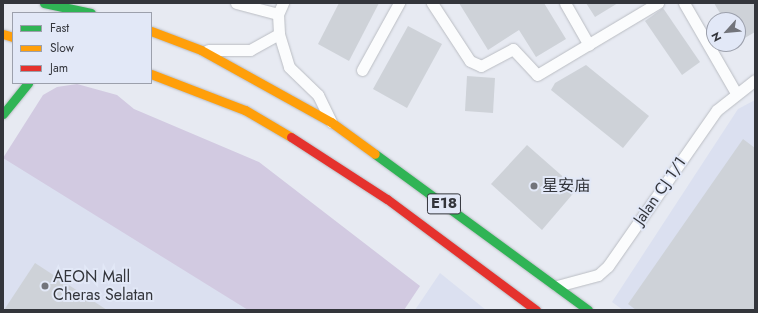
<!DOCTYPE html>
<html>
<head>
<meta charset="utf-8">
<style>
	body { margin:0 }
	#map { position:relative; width:758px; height:313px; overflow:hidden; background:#e7eaf2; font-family:Jost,"Noto Sans SC",sans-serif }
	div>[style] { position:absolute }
	.built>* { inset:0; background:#dbe0f0 }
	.green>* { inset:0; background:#d2cae1 }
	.building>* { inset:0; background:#ced2d8 }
	.roads { filter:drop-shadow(0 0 1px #babdc3) drop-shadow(0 0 1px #babdc3) }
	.street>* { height:11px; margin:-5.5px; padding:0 5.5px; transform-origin:5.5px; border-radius:5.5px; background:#fbfcfd }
	.fast>* { height:9px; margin:-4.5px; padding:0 4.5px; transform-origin:4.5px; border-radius:4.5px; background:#30b455 }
	.slow>* { height:9px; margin:-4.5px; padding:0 4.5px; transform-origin:4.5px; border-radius:4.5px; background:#ff9f0a }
	.jam>* { height:9px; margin:-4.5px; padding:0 4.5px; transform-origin:4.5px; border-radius:4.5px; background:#e5322d }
	.dots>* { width:11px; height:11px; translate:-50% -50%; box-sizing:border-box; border:2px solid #e2e8f7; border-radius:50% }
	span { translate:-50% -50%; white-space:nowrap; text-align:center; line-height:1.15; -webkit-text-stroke:4px #e2e8f7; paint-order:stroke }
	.shield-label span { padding:1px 3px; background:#e2e8f7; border:1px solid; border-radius:3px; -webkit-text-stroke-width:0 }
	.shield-label { font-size:15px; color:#33353b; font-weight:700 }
	.poi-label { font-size:16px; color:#33353b }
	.left { translate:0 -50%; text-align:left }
	.street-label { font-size:16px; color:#33353b }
	.frame { position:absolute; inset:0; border:4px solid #33353b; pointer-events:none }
	.legend { position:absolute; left:12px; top:12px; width:140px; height:72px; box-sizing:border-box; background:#e2e8f7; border:1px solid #9ca0ac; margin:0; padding:5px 7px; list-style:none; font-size:12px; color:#33353b }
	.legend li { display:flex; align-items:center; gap:8px; height:20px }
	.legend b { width:20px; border:1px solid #9ca0ac }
	.north { position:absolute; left:706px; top:12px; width:40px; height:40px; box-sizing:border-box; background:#e2e8f7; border:1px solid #9ca0ac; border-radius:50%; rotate:243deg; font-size:11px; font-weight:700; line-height:16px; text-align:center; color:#33353b }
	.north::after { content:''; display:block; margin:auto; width:14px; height:18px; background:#72747b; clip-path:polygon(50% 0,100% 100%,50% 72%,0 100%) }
</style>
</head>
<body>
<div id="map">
	<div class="built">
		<div style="clip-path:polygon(755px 100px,755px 310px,623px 310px,612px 302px,738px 109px)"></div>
		<div style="clip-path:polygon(3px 157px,249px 310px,3px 310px)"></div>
		<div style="clip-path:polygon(440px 273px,486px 310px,415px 310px)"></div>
	</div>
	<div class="green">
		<div style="clip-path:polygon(77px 84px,117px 95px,134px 109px,259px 162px,420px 286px,404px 310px,248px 310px,3px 158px,43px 95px,57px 87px)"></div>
	</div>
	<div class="building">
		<div style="clip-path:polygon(339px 3px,379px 3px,349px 61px,318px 44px)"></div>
		<div style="clip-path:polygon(459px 3px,544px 3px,566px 39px,536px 57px,519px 30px,488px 50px)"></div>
		<div style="clip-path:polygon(586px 3px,618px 3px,595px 17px)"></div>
		<div style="clip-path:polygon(714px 3px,755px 3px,755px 32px,738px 42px,738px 20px,724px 20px)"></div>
		<div style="clip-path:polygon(663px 8px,700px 62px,682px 75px,645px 21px)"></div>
		<div style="clip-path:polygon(408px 26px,442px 44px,407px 108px,373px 89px)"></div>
		<div style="clip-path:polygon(586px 65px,649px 116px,623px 148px,551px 90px,555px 83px)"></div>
		<div style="clip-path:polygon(467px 76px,495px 78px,493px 113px,465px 111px)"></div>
		<div style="clip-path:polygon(743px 139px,755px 148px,755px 310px,636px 310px,628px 304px)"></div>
		<div style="clip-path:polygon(527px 145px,577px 189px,542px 230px,491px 184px)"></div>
		<div style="clip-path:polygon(35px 263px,107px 310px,4px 310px)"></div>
	</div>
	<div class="roads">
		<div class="street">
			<div style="left:236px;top:3px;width:43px;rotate:14.7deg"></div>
			<div style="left:283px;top:3px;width:12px;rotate:114deg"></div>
			<div style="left:278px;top:14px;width:20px;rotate:87deg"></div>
			<div style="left:279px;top:34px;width:34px;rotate:73deg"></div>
			<div style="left:289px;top:67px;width:40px;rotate:44deg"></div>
			<div style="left:318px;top:95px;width:30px;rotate:64deg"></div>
			<div style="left:432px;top:3px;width:69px;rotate:56.8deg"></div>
			<div style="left:470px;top:61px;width:12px;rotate:24deg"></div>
			<div style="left:481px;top:66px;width:36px;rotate:-28deg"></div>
			<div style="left:513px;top:49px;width:35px;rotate:47deg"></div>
			<div style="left:537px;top:75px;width:141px;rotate:-30.8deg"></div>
			<div style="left:565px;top:3px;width:48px;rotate:60.3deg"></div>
			<div style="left:684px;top:3px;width:104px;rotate:60deg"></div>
			<div style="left:208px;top:50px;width:42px"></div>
			<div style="left:250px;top:50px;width:33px;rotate:-29deg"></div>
			<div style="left:362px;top:70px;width:77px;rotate:-61.1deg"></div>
			<div style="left:557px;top:286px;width:42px;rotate:-15deg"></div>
			<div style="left:598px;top:275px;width:13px;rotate:-42deg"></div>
			<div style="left:608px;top:266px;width:190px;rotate:-55.1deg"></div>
			<div style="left:717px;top:110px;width:48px;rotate:-38.3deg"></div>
		</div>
		<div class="fast">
			<div style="left:44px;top:3px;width:48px;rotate:12deg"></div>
			<div style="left:3px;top:114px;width:40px;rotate:-51deg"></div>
			<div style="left:375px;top:154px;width:264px;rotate:36.2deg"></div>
		</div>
		<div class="slow">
			<div style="left:151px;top:31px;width:53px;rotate:20.8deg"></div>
			<div style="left:201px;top:50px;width:149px;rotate:29deg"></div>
			<div style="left:331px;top:122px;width:54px;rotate:36deg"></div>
			<div style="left:3px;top:34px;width:10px;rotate:17deg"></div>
			<div style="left:151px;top:74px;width:101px;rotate:21deg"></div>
			<div style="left:245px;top:110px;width:53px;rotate:30.4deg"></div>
		</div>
		<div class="jam">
			<div style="left:291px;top:137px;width:114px;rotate:32.9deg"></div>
			<div style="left:387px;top:199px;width:186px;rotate:36.7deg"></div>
		</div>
	</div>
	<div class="dots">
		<div style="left:534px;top:186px;background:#72747b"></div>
		<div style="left:45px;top:286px;background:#72747b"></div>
	</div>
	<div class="shield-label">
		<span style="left:444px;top:204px">E18</span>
	</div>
	<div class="poi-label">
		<span class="left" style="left:542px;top:186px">星安庙</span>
		<span class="left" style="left:53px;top:286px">AEON Mall<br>Cheras Selatan</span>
	</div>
	<div class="street-label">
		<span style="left:660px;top:191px;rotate:-55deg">Jalan CJ 1/1</span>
	</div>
	<div class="frame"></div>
	<ul class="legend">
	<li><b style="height:5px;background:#30b455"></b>Fast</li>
	<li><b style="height:5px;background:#ff9f0a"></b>Slow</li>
	<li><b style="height:5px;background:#e5322d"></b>Jam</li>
	</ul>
	<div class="north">N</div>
</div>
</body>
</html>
